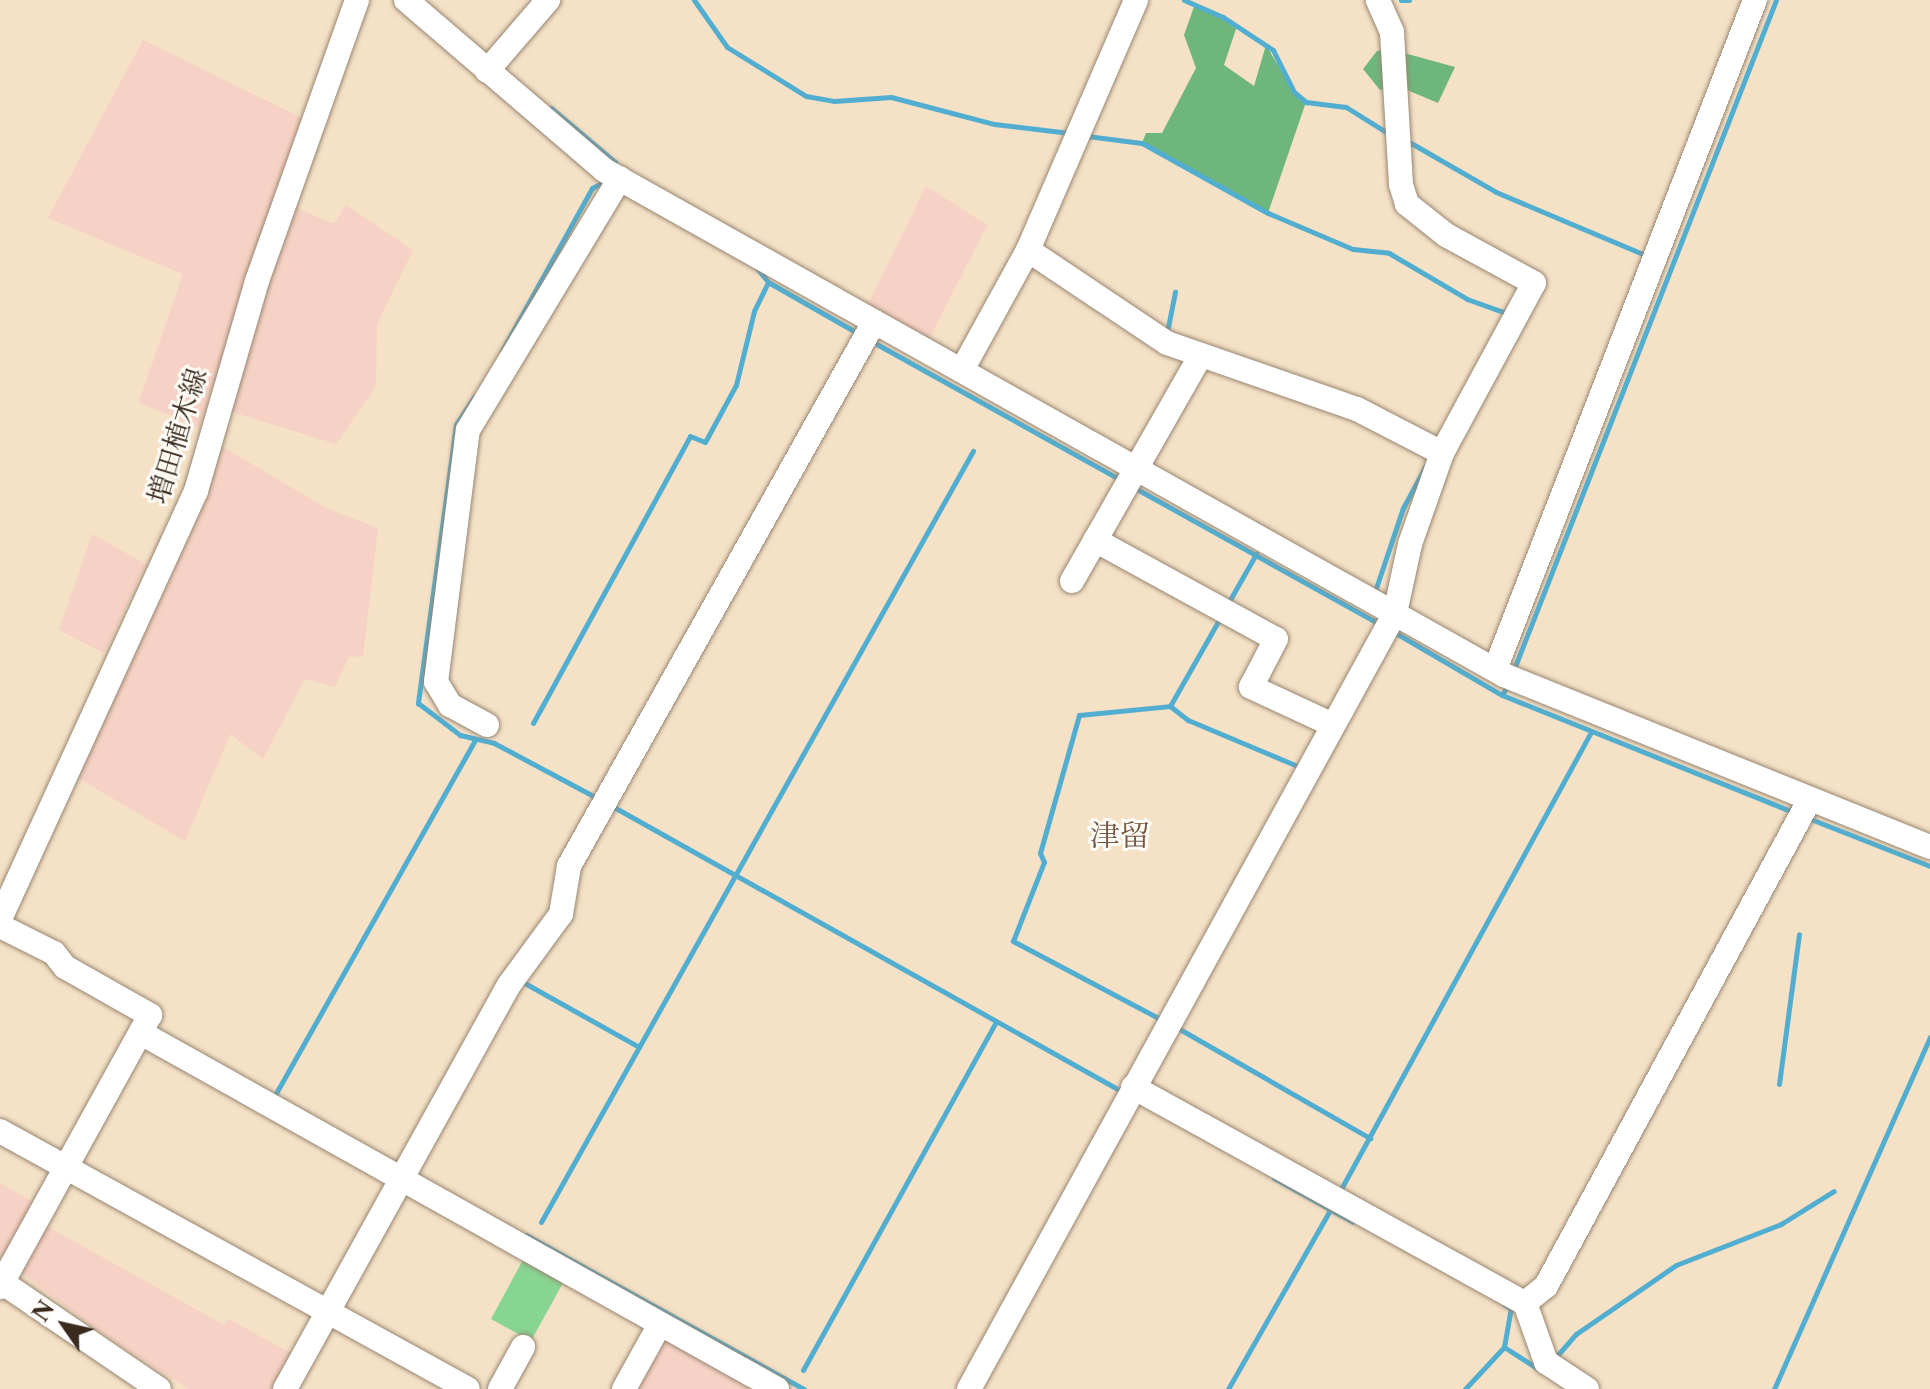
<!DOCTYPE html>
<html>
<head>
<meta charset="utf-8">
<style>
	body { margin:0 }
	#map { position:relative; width:1930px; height:1389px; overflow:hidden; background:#f4e1c6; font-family:"Libre Caslon Text","Noto Serif JP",serif }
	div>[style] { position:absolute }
	.built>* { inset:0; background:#f6d1c5 }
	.green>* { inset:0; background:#88d492 }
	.forest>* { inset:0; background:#6eb67c }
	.stream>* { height:5px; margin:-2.5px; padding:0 2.5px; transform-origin:2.5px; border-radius:2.5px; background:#52aed0 }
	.roads { filter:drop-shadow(0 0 2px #988672) drop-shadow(0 0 2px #988672) }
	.minor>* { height:24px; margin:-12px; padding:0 12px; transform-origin:12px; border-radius:12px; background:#fff }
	span { translate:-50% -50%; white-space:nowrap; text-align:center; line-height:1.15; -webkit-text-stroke:6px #fdfcf7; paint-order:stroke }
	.street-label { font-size:28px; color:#3b2a1e }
	.neighbourhood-label { font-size:30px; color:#785944 }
	.north { position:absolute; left:24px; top:1285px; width:80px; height:80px; -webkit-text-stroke:6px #fdfcf7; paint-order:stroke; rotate:304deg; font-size:22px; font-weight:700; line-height:32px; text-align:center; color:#3b2a1e }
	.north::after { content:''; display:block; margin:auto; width:28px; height:36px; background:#3b2a1e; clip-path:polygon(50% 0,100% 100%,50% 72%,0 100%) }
</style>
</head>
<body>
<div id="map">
	<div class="built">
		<div style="clip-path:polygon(143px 40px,306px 120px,199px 428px,139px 402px,183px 274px,48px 218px)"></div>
		<div style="clip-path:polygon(926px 186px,987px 225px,926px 345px,865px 311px)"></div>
		<div style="clip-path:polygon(346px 205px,413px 250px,377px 324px,376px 386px,336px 444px,226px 410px,294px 207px,334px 224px)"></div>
		<div style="clip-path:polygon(221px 446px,328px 509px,378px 528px,363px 656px,349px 657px,335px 687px,305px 679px,263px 759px,230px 734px,185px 841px,78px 778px,206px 500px)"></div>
		<div style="clip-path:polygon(92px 534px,146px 564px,104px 653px,59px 630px)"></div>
		<div style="clip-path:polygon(0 1183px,40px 1206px,34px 1219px,224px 1325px,229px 1319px,299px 1358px,292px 1389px,189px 1389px,107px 1337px,0 1257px)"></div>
		<div style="clip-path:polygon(661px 1334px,754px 1389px,631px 1389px)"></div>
	</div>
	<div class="green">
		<div style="clip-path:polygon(524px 1258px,564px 1281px,531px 1341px,491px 1319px)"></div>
	</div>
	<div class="forest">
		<div style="clip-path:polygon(1195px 4px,1237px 26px,1224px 65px,1254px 86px,1266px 45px,1294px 92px,1306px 102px,1268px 213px,1142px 143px,1146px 133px,1162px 133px,1196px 68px,1184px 35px)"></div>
		<div style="clip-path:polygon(1393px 50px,1455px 67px,1438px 103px,1400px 87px,1380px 90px,1363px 69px,1377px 51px)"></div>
	</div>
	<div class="stream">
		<div style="left:694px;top:0;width:57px;rotate:54.9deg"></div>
		<div style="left:727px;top:47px;width:93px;rotate:31.8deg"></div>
		<div style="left:806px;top:96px;width:28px;rotate:10deg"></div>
		<div style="left:834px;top:101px;width:57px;rotate:-4deg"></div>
		<div style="left:891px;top:97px;width:106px;rotate:14.7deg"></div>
		<div style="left:994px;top:124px;width:76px;rotate:6.8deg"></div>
		<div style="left:1184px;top:0;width:43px;rotate:23.6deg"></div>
		<div style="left:1223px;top:17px;width:60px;rotate:33.4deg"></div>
		<div style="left:1273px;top:50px;width:47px;rotate:63.4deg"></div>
		<div style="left:1294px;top:92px;width:16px;rotate:40deg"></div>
		<div style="left:1306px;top:102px;width:40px;rotate:7.1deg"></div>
		<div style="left:1346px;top:107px;width:53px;rotate:31.9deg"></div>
		<div style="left:1401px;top:0;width:8px"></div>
		<div style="left:551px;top:108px;width:84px;rotate:40.2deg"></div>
		<div style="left:615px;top:162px;width:7px;rotate:117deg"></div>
		<div style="left:1087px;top:136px;width:55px;rotate:7.3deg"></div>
		<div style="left:1142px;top:143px;width:144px;rotate:29.1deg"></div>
		<div style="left:1268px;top:213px;width:92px;rotate:23deg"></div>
		<div style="left:1353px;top:249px;width:36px;rotate:6deg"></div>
		<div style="left:1389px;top:253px;width:91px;rotate:30.5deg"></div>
		<div style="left:1467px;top:299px;width:41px;rotate:19.7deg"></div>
		<div style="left:1404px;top:139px;width:106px;rotate:29.9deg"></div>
		<div style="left:1496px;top:192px;width:162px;rotate:22.9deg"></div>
		<div style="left:756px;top:267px;width:19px;rotate:51deg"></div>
		<div style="left:768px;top:282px;width:107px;rotate:29.7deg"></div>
		<div style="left:1167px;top:332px;width:41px;rotate:-78.7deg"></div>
		<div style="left:873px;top:342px;width:286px;rotate:29.1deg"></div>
		<div style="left:502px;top:351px;width:186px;rotate:-61.1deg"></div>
		<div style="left:592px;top:188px;width:16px;rotate:-27deg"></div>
		<div style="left:474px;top:397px;width:33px;rotate:123deg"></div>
		<div style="left:456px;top:425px;width:281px;rotate:97.8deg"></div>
		<div style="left:418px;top:703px;width:53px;rotate:37.3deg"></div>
		<div style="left:460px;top:735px;width:35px;rotate:13deg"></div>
		<div style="left:494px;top:743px;width:119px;rotate:28.1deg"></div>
		<div style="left:1135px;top:488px;width:282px;rotate:29.1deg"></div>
		<div style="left:1376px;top:588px;width:84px;rotate:-71.4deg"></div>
		<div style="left:1403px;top:508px;width:47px;rotate:-61.8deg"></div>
		<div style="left:1227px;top:605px;width:59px;rotate:-60.4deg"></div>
		<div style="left:1394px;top:632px;width:125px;rotate:30.3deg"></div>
		<div style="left:1514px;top:669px;width:718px;rotate:-68.61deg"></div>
		<div style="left:1507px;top:686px;width:10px;rotate:119deg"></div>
		<div style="left:1502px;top:695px;width:316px;rotate:21.9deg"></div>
		<div style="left:1170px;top:706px;width:23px;rotate:38deg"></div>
		<div style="left:1188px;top:720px;width:116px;rotate:22.8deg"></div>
		<div style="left:533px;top:723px;width:327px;rotate:-61.3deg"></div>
		<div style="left:690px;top:436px;width:16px;rotate:22deg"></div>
		<div style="left:705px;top:442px;width:65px;rotate:-61.5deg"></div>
		<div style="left:736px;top:385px;width:76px;rotate:-76.3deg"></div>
		<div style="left:754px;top:311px;width:32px;rotate:-64deg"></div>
		<div style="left:612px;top:806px;width:586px;rotate:29.24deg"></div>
		<div style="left:1808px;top:818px;width:131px;rotate:21.5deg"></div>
		<div style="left:521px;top:981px;width:135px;rotate:29.2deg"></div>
		<div style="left:1164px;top:1021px;width:171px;rotate:-152.1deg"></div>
		<div style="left:1013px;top:941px;width:85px;rotate:-68.6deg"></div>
		<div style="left:1044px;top:862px;width:10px;rotate:-114deg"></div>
		<div style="left:1040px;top:853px;width:143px;rotate:-74.2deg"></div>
		<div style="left:1079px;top:715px;width:91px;rotate:-5.6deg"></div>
		<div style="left:1170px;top:706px;width:101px;rotate:-60.4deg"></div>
		<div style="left:1176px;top:1027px;width:224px;rotate:29.8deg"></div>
		<div style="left:1779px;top:1084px;width:151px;rotate:-82.4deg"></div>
		<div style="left:275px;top:1095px;width:407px;rotate:-60.6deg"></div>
		<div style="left:1274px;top:1178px;width:90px;rotate:29.1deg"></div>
		<div style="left:1341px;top:1189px;width:521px;rotate:-61.32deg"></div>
		<div style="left:541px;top:1222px;width:884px;rotate:-60.74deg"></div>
		<div style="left:526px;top:1235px;width:318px;rotate:29deg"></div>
		<div style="left:1504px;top:1347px;width:43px;rotate:32.6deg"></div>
		<div style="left:1555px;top:1358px;width:32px;rotate:-49deg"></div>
		<div style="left:1576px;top:1334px;width:121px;rotate:-34.6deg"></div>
		<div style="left:1676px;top:1265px;width:113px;rotate:-21.3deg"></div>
		<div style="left:1781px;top:1224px;width:62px;rotate:-31.9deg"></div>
		<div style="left:803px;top:1370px;width:398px;rotate:-61deg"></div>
		<div style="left:1228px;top:1389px;width:206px;rotate:-60.3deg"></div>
		<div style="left:1465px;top:1389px;width:57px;rotate:-47.1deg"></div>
		<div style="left:1504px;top:1347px;width:40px;rotate:-80deg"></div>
		<div style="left:1511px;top:1308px;width:7px;rotate:-153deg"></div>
		<div style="left:1774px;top:1389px;width:385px;rotate:-66.1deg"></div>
	</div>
	<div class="roads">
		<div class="minor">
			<div style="left:406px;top:0;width:261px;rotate:40.6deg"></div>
			<div style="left:604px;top:170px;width:1032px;rotate:29.3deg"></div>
			<div style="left:1504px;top:675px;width:459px;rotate:22deg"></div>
			<div style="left:487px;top:71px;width:94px;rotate:-49.3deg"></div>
			<div style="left:1028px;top:250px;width:167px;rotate:33.8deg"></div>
			<div style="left:1167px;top:343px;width:201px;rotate:19.2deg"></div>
			<div style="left:1357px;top:409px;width:96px;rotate:27.4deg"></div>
			<div style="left:962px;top:370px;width:137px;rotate:-61.2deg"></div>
			<div style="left:1028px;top:250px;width:272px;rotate:-66.6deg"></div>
			<div style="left:1095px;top:540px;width:206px;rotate:28.7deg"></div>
			<div style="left:1276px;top:639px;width:54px;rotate:117.5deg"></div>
			<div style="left:1251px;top:687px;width:90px;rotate:24.9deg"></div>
			<div style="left:1072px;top:581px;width:257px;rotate:-60.3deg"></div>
			<div style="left:1496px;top:667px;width:716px;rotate:-68.78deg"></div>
			<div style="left:487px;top:725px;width:42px;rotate:-151.6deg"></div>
			<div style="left:450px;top:705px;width:27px;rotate:-121deg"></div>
			<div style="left:436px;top:682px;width:254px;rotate:-82.8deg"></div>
			<div style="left:468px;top:430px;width:294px;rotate:-58.9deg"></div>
			<div style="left:0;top:919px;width:471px;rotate:-65.4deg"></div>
			<div style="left:196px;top:491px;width:219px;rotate:-73.8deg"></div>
			<div style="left:257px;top:281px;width:298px;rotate:-70.4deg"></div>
			<div style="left:0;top:926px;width:60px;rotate:26.6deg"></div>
			<div style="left:54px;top:953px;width:18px;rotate:52deg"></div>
			<div style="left:65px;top:967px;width:98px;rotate:29.5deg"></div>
			<div style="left:150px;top:1015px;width:311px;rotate:118.9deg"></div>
			<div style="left:141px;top:1033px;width:729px;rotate:29.24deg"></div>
			<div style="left:1133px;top:1087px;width:448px;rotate:28.9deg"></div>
			<div style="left:1525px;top:1303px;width:63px;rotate:70.4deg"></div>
			<div style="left:1546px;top:1362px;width:49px;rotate:33.4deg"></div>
			<div style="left:0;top:1131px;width:534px;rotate:28.87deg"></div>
			<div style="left:0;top:1281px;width:192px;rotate:34.2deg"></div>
			<div style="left:1525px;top:1303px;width:27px;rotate:-39deg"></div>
			<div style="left:1546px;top:1286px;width:554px;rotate:-61.54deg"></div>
			<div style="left:285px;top:1389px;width:462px;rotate:-61deg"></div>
			<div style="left:509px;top:985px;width:88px;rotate:-53.8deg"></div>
			<div style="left:561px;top:914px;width:49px;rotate:-80.5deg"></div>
			<div style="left:569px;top:866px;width:624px;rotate:-60.72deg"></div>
			<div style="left:500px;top:1389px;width:48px;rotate:-61.3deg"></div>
			<div style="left:624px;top:1389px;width:74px;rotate:-61deg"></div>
			<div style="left:969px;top:1389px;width:885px;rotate:-61.23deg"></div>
			<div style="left:1395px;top:613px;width:71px;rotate:-77.7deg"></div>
			<div style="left:1410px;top:544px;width:96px;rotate:-70.6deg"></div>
			<div style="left:1442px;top:453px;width:193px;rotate:-61.6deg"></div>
			<div style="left:1534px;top:283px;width:100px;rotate:-151.4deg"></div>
			<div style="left:1446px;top:235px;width:50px;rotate:-141.5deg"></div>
			<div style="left:1407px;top:204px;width:21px;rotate:-107deg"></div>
			<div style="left:1401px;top:184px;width:152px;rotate:-93.4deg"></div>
			<div style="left:1392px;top:32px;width:35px;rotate:-114deg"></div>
		</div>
	</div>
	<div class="street-label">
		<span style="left:177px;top:436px;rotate:-73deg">増田植木線</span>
	</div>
	<div class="neighbourhood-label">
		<span style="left:1120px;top:836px">津留</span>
	</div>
	<div class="north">N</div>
</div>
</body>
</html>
